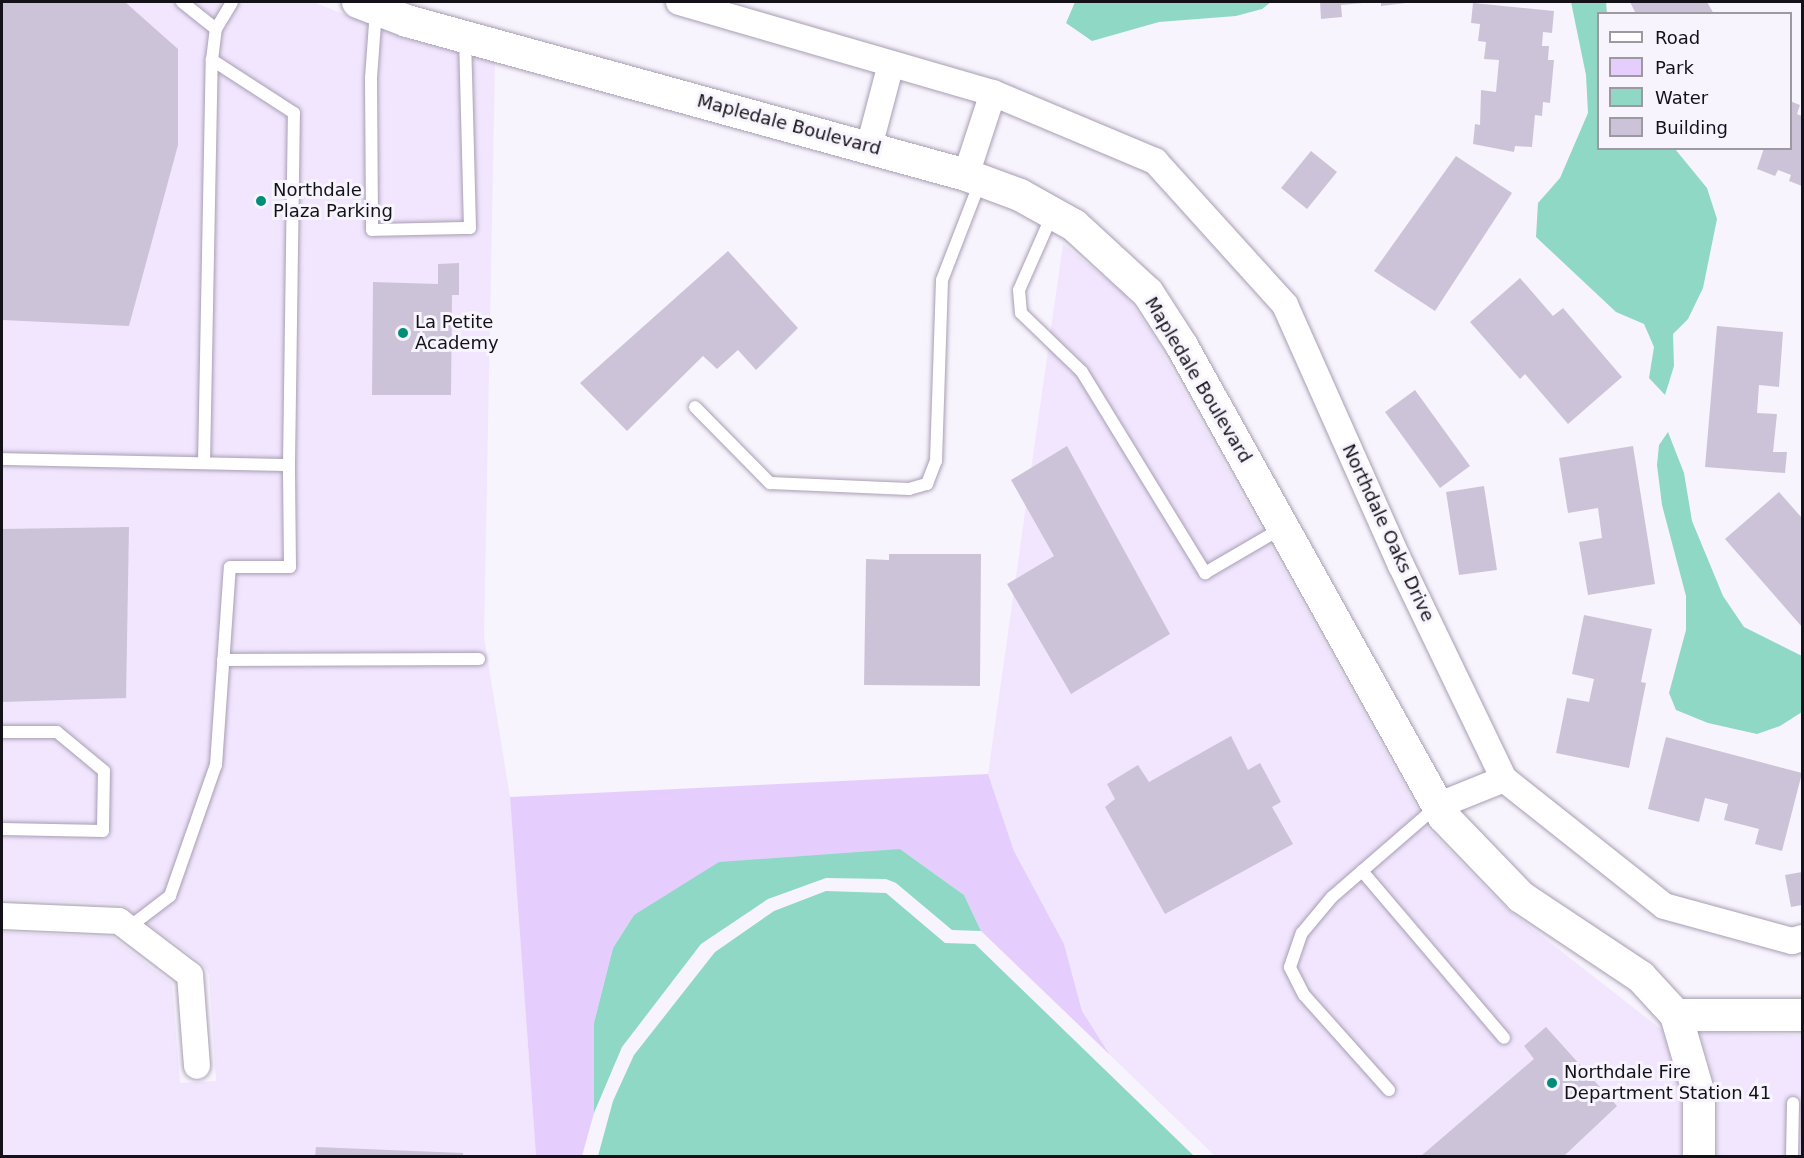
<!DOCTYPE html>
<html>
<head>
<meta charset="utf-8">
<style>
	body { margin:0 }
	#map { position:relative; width:1804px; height:1158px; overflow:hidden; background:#f8f4fd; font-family:"DejaVu Sans",sans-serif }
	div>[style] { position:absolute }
	.built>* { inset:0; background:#f1e6fe }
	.green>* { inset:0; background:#e5cefd }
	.water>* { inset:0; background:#8fd8c5 }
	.building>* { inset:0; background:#cdc3d9 }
	.roads { filter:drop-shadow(0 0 2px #a89eb3) drop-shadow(0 0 2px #a89eb3) }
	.service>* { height:12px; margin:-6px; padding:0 6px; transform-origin:6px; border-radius:6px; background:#fff }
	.minor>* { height:26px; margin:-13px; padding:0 13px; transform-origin:13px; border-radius:13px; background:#fff }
	.tertiary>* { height:32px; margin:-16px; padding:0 16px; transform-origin:16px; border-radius:16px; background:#fff }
	.dots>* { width:16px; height:16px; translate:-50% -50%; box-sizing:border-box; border:3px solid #f8f4fd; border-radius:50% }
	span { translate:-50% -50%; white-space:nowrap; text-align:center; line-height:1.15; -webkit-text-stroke:6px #f8f4fd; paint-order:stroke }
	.street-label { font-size:18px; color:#141118 }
	.poi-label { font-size:18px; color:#141118 }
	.left { translate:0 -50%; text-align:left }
	.frame { position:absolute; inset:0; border:3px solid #141118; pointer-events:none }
	.legend { position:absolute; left:1597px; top:12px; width:195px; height:138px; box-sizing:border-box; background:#f8f4fd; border:2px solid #9d99a1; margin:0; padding:8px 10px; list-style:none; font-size:18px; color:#141118 }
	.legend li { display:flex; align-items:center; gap:12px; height:30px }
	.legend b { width:30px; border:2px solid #9d99a1 }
</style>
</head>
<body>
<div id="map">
	<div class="built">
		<div style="clip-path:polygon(2px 2px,313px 2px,400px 36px,495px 62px,484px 637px,510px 797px,536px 1156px,2px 1156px,2px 932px,112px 937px,172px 983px,180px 1083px,216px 1081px,209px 974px,202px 963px,120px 904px,2px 899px)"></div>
		<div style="clip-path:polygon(1063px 244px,1124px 293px,1151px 332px,1428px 828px,1506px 908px,1662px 1030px,1681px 1096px,1681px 1156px,1215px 1156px,1110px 1055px,1082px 1011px,1064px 944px,1014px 851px,988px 774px)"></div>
		<div style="clip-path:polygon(1700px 1032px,1802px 1035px,1802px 1156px,1717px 1156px,1718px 1094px)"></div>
	</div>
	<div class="green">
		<div style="clip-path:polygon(988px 774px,1014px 851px,1064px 944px,1082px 1011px,1110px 1055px,981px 931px,964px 895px,900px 849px,634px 915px,613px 948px,594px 1024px,594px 1113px,582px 1156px,536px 1156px,510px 797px)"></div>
	</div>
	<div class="water">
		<div style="clip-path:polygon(1075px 2px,1271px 2px,1262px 9px,1236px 16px,1159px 22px,1092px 41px,1066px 23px)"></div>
		<div style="clip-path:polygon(1571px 2px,1606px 2px,1607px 13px,1598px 14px,1598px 148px,1675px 149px,1707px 188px,1717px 219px,1703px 288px,1688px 319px,1673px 334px,1674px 366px,1665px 395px,1649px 378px,1654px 347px,1644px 324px,1616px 312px,1536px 237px,1538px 203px,1560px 178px,1588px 113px,1586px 75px)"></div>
		<div style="clip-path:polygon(1668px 432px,1684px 473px,1692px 521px,1723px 596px,1744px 627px,1802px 656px,1802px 712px,1780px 726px,1757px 734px,1708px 723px,1676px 710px,1669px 693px,1686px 630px,1686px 596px,1662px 505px,1657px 465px,1659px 445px)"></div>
		<div style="clip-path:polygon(900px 849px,964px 895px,981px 931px,952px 930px,896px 883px,886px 879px,826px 878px,768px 899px,701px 944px,622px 1047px,594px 1113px,594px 1023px,613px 948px,634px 915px,719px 862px)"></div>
		<div style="clip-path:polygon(826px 891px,886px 893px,945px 943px,975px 944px,1194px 1156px,598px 1156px,613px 1101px,634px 1055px,715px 952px,774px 911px)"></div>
	</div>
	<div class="building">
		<div style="clip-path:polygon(2px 2px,125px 2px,178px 49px,178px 145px,129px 326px,2px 320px)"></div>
		<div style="clip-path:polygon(1320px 2px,1363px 2px,1363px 3px,1341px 5px,1342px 17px,1321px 19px)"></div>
		<div style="clip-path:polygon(1381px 2px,1406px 2px,1406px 3px,1381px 6px)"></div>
		<div style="clip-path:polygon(1630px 2px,1707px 2px,1714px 14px,1636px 14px)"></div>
		<div style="clip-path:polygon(1473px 3px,1554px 11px,1552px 33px,1543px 32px,1542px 46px,1549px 46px,1548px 60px,1554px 60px,1550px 103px,1543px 102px,1542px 116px,1535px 115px,1532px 147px,1515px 146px,1514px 152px,1473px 144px,1475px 124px,1480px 125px,1481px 90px,1496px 92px,1499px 60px,1484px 59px,1486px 42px,1478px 41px,1480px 24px,1471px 23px)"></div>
		<div style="clip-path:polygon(1790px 101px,1800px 105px,1797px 114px,1802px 116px,1802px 186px,1789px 181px,1791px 175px,1778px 170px,1775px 176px,1757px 169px,1764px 148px,1790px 148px)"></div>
		<div style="clip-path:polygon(1311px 151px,1337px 172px,1307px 209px,1281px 188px)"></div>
		<div style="clip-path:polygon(1456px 156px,1512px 193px,1435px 311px,1374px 271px)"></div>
		<div style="clip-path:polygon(728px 251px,798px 328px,756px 370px,738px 350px,717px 369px,703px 356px,627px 431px,580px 383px)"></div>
		<div style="clip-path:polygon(459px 263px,459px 295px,452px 295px,451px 395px,372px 395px,373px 282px,438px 284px,438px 264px)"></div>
		<div style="clip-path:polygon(1520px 278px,1553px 316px,1563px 308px,1622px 377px,1568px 424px,1525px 374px,1520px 379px,1470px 322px)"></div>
		<div style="clip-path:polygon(1717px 326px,1783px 332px,1779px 387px,1759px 385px,1757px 413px,1777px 414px,1773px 452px,1787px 452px,1785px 473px,1705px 467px)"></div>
		<div style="clip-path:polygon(1415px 390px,1470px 466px,1440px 488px,1385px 412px)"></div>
		<div style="clip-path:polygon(1067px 446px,1170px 634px,1071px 694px,1007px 584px,1054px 556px,1011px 480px)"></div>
		<div style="clip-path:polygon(1633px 446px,1655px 584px,1588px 595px,1579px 542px,1602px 538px,1598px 508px,1568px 513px,1559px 458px)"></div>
		<div style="clip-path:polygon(1484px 486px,1497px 570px,1459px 575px,1446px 492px)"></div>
		<div style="clip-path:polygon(1779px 492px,1802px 518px,1802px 627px,1725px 539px)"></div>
		<div style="clip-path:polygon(129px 527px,126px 698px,2px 702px,2px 529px)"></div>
		<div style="clip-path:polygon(889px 554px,981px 554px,980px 686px,864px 685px,866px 559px,889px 560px)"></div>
		<div style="clip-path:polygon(1584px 615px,1652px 629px,1641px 682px,1646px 683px,1629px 768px,1556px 753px,1567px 698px,1589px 702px,1594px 679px,1572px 674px)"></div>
		<div style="clip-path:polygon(1231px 736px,1248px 770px,1260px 763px,1281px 802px,1272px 807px,1293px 844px,1165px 914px,1105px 807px,1115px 799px,1107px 784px,1138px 765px,1149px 782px)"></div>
		<div style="clip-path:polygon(1666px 737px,1802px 773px,1782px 851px,1755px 844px,1759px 829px,1724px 820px,1728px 804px,1705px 798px,1699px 822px,1648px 809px)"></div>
		<div style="clip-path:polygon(1802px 872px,1802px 905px,1791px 907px,1785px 875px)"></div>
		<div style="clip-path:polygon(1546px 1027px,1617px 1106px,1564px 1156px,1421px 1156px,1534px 1059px,1524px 1046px)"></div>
		<div style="clip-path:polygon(316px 1147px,463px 1153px,463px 1156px,315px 1156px)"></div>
	</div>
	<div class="roads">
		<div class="service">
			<div style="left:182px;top:2px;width:43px;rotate:38.5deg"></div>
			<div style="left:376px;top:10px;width:68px;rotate:94.2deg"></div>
			<div style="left:371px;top:78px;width:152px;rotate:89.6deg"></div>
			<div style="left:372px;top:230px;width:98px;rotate:-1.2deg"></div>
			<div style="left:470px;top:228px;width:189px;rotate:-91.5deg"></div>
			<div style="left:1053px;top:213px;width:84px;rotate:113.8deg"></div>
			<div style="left:1019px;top:290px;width:23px;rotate:85deg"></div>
			<div style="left:1021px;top:313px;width:85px;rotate:44deg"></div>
			<div style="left:1082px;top:372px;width:236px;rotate:58.5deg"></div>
			<div style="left:1205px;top:573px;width:89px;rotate:-30.3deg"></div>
			<div style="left:695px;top:407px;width:107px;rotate:45.4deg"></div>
			<div style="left:770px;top:483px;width:139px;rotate:2.5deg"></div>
			<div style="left:909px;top:489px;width:19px;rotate:-16deg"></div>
			<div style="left:927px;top:484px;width:25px;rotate:-69deg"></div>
			<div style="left:936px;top:461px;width:181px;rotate:-88.1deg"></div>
			<div style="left:942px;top:280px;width:105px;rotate:-68.8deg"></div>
			<div style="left:2px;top:459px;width:287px;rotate:1.2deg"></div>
			<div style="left:289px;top:465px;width:352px;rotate:-89.2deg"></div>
			<div style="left:294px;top:113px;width:98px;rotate:-147.1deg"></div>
			<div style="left:212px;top:60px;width:31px;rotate:-83deg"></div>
			<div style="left:216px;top:29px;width:31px;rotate:-59deg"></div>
			<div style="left:204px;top:463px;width:403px;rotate:-88.9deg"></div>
			<div style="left:223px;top:660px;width:256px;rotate:-0.2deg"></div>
			<div style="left:2px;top:732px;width:55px"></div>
			<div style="left:57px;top:732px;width:61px;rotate:39.7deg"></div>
			<div style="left:104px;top:771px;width:60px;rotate:91deg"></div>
			<div style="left:103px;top:831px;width:101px;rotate:-178.9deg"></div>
			<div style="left:1362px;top:871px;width:219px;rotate:49.6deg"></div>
			<div style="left:128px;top:928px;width:53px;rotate:-37.3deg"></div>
			<div style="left:170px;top:896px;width:139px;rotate:-70.7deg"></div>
			<div style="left:216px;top:765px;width:198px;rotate:-86deg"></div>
			<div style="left:230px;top:567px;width:60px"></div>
			<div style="left:290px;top:567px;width:102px;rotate:-90.6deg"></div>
			<div style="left:1389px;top:1090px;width:127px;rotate:-131.8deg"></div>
			<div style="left:1304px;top:995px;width:31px;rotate:-117deg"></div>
			<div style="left:1290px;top:967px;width:36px;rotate:-71deg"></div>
			<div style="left:1302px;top:933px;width:47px;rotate:-50.2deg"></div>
			<div style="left:1332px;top:897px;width:138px;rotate:-40.9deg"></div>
			<div style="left:1792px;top:1156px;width:53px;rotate:-88.9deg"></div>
		</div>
		<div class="minor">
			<div style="left:679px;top:2px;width:327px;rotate:16.2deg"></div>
			<div style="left:993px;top:93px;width:176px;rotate:22.8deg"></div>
			<div style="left:1155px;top:161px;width:194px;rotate:47.9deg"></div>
			<div style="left:1285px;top:305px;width:285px;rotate:66deg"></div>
			<div style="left:1401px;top:565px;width:237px;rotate:64.3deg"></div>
			<div style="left:1504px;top:779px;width:204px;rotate:38.4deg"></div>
			<div style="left:1664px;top:906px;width:133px;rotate:15.3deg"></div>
			<div style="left:1792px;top:941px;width:10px;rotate:-17deg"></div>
			<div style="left:869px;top:147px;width:86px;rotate:-75.2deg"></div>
			<div style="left:966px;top:175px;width:86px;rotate:-71.8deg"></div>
			<div style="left:1437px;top:806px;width:72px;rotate:-21.9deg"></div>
			<div style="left:2px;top:916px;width:117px;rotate:2.4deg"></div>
			<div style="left:119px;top:921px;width:89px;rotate:37.3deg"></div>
			<div style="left:190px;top:975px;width:91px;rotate:85.6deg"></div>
		</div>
		<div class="tertiary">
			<div style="left:358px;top:2px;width:53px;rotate:21.2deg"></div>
			<div style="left:407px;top:21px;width:580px;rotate:15.4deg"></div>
			<div style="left:966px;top:175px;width:58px;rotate:20.3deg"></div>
			<div style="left:1020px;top:195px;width:62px;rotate:29.1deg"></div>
			<div style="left:1074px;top:225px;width:100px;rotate:42.6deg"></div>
			<div style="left:1148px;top:293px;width:63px;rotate:57.3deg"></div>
			<div style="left:1182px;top:346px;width:539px;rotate:60.91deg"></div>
			<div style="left:1444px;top:817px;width:111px;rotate:46.1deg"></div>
			<div style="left:1521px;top:897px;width:144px;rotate:33.7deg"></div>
			<div style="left:1641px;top:977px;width:52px;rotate:47.4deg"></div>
			<div style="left:1676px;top:1015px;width:126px"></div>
			<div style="left:1676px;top:1015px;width:82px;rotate:73.8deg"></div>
			<div style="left:1699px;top:1094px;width:62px;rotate:90deg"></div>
		</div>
	</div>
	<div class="dots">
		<div style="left:261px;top:201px;background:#008e78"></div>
		<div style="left:403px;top:333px;background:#008e78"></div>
		<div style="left:1552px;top:1083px;background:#008e78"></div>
	</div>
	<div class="street-label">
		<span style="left:789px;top:125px;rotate:15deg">Mapledale Boulevard</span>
		<span style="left:1198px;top:380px;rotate:59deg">Mapledale Boulevard</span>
		<span style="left:1388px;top:533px;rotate:65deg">Northdale Oaks Drive</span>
	</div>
	<div class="poi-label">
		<span class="left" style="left:273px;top:201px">Northdale<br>Plaza Parking</span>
		<span class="left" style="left:415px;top:333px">La Petite<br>Academy</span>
		<span class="left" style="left:1564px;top:1083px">Northdale Fire<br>Department Station 41</span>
	</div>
	<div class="frame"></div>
	<ul class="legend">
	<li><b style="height:8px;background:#fff"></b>Road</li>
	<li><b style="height:16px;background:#e5cefd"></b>Park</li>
	<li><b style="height:16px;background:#8fd8c5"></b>Water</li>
	<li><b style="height:16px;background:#cdc3d9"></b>Building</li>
	</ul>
</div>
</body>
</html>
